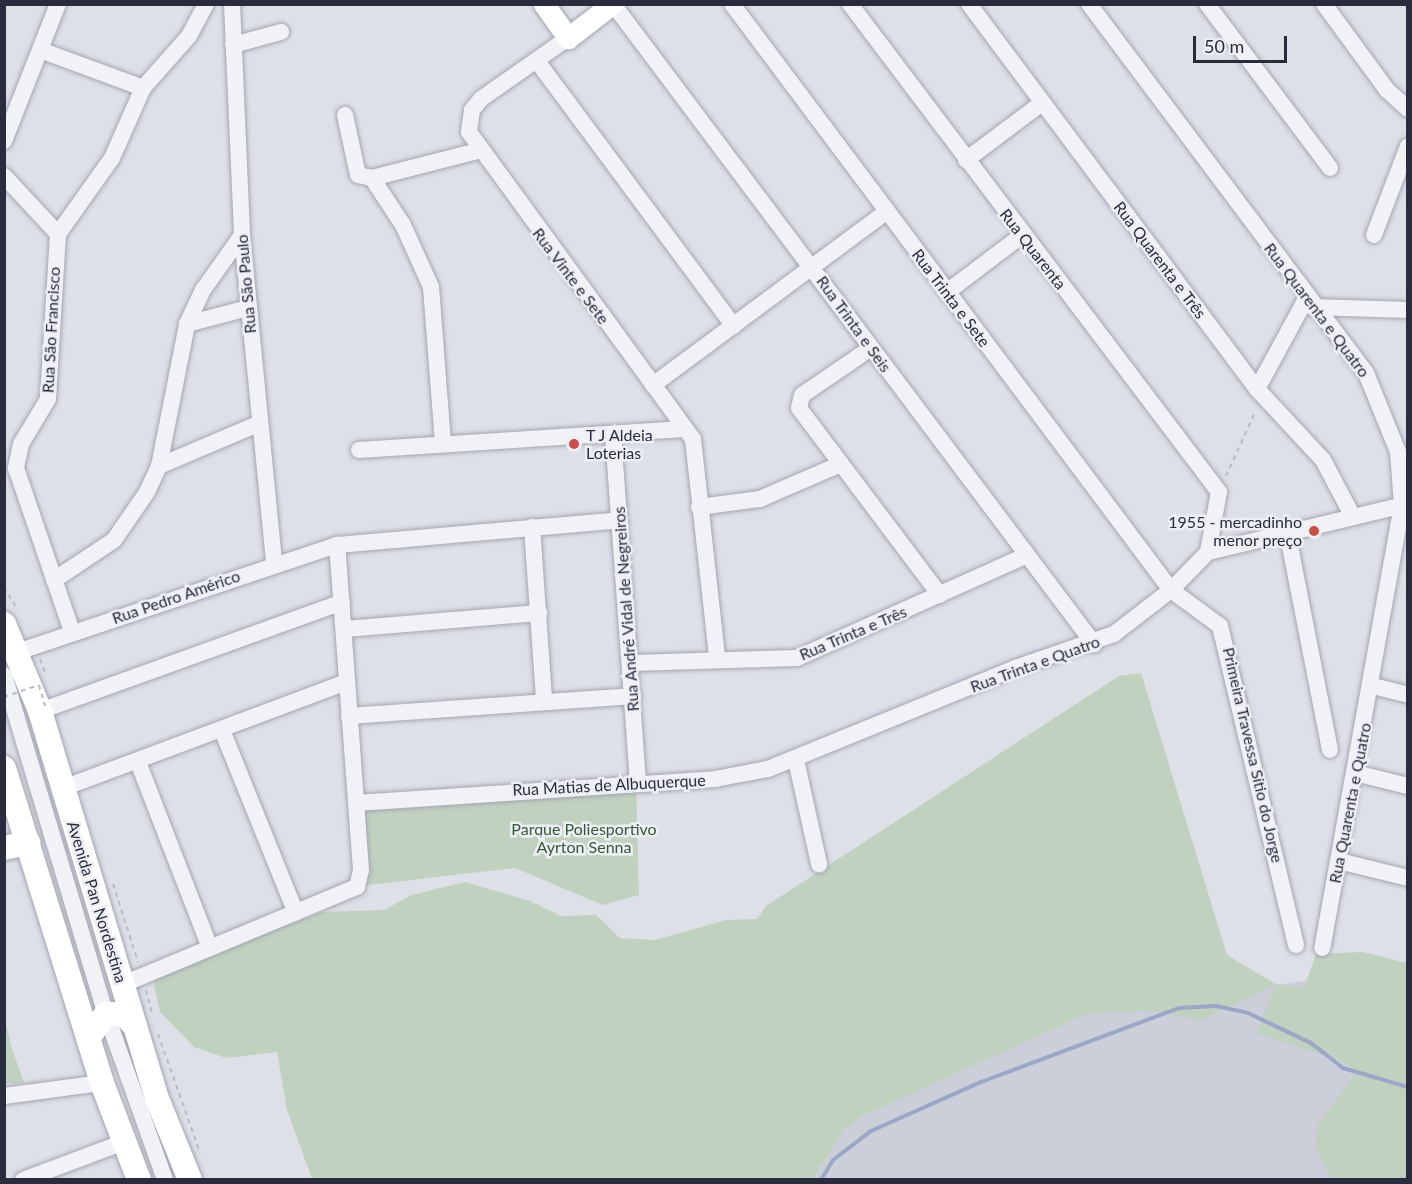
<!DOCTYPE html>
<html>
<head>
<meta charset="utf-8">
<style>
	body { margin:0 }
	#map { position:relative; width:1412px; height:1184px; overflow:hidden; background:#dee0e7; font-family:Lato,sans-serif }
	div>[style] { position:absolute }
	.built>* { inset:0; background:#cccfd9 }
	.green>* { inset:0; background:#c1d1c0 }
	.stream>* { height:4px; margin:-2px; padding:0 2px; transform-origin:2px; border-radius:2px; background:#9aa7c6 }
	.path>* { height:2px; margin-top:-1px; transform-origin:0; background:repeating-linear-gradient(90deg,#b9bbc2 0 4.5px,transparent 0 9px) }
	.roads { filter:drop-shadow(0 0 2px #a4a6b1) drop-shadow(0 0 2px #a4a6b1) }
	.minor>* { height:16px; margin:-8px; padding:0 8px; transform-origin:8px; border-radius:8px; background:#f1f2f6 }
	.major>* { height:21px; margin:-10.5px; padding:0 10.5px; transform-origin:10.5px; border-radius:10.5px; background:#fff }
	.highway>* { height:24px; margin:-12px; padding:0 12px; transform-origin:12px; border-radius:12px; background:#fff }
	.path-bridge>* { height:2px; margin-top:-1px; transform-origin:0; background:repeating-linear-gradient(90deg,#b9bbc2 0 4.5px,transparent 0 9px) }
	.dots>* { width:16px; height:16px; translate:-50% -50%; box-sizing:border-box; border:3px solid #eeeff5; border-radius:50% }
	span { translate:-50% -50%; white-space:nowrap; text-align:center; line-height:1.15; -webkit-text-stroke:5px #eeeff5; paint-order:stroke }
	.street-label { font-size:16px; color:#282c3d }
	.poi-label { font-size:16px; color:#282c3d }
	.left { translate:0 -50%; text-align:left }
	.right { translate:-100% -50%; text-align:right }
	.park-label { font-size:16px; color:#365836 }
	.frame { position:absolute; inset:0; border:6px solid #282c3d; pointer-events:none }
	.scale { position:absolute; left:1193px; top:36px; width:94px; height:27px; box-sizing:border-box; border:3px solid #282c3d; border-top:0; padding-left:8px; font-size:18px; line-height:21px; white-space:nowrap; color:#282c3d; -webkit-text-stroke:4px #eeeff5; paint-order:stroke }
</style>
</head>
<body>
<div id="map">
	<div class="built">
		<div style="clip-path:polygon(1407px 965px,1407px 1179px,813px 1180px,844px 1130px,863px 1116px,1087px 1014px)"></div>
	</div>
	<div class="green">
		<div style="clip-path:polygon(1141px 673px,1227px 955px,1276px 984px,1304px 988px,1316px 954px,1363px 952px,1407px 963px,1407px 1179px,1331px 1179px,1315px 1146px,1318px 1124px,1354px 1077px,1346px 1063px,1257px 1033px,1275px 985px,1201px 1020px,1144px 1010px,1087px 1014px,863px 1116px,844px 1130px,813px 1179px,312px 1179px,287px 1110px,277px 1052px,226px 1058px,194px 1047px,160px 1012px,152px 975px,322px 912px,384px 910px,412px 895px,465px 882px,530px 901px,561px 916px,596px 915px,620px 938px,655px 940px,726px 920px,757px 919px,766px 906px,1119px 676px)"></div>
		<div style="clip-path:polygon(636px 780px,639px 895px,603px 905px,515px 868px,360px 886px,352px 799px)"></div>
		<div style="clip-path:polygon(4px 1015px,11px 1046px,24px 1083px,5px 1083px)"></div>
	</div>
	<div class="stream">
		<div style="left:821px;top:1180px;width:23px;rotate:-59deg"></div>
		<div style="left:833px;top:1160px;width:48px;rotate:-37.3deg"></div>
		<div style="left:871px;top:1131px;width:120px;rotate:-24deg"></div>
		<div style="left:981px;top:1082px;width:211px;rotate:-20.5deg"></div>
		<div style="left:1179px;top:1008px;width:37px;rotate:-3deg"></div>
		<div style="left:1216px;top:1006px;width:33px;rotate:12deg"></div>
		<div style="left:1248px;top:1013px;width:70px;rotate:25.5deg"></div>
		<div style="left:1311px;top:1043px;width:41px;rotate:38deg"></div>
		<div style="left:1343px;top:1068px;width:68px;rotate:16.3deg"></div>
	</div>
	<div class="path">
		<div style="left:1226px;top:476px;width:72px;rotate:-65.6deg"></div>
		<div style="left:4px;top:587px;width:27px;rotate:59deg"></div>
		<div style="left:40px;top:659px;width:15px;rotate:70deg"></div>
		<div style="left:113px;top:884px;width:82px;rotate:72.2deg"></div>
		<div style="left:146px;top:990px;width:25px;rotate:76deg"></div>
		<div style="left:158px;top:1034px;width:123px;rotate:70.5deg"></div>
	</div>
	<div class="roads">
		<div class="minor">
			<div style="left:232px;top:4px;width:231px;rotate:87.5deg"></div>
			<div style="left:242px;top:235px;width:330px;rotate:84.4deg"></div>
			<div style="left:613px;top:4px;width:801px;rotate:53.07deg"></div>
			<div style="left:732px;top:4px;width:732px;rotate:53.16deg"></div>
			<div style="left:1171px;top:590px;width:61px;rotate:36.3deg"></div>
			<div style="left:1220px;top:626px;width:328px;rotate:76.6deg"></div>
			<div style="left:850px;top:4px;width:612px;rotate:52.91deg"></div>
			<div style="left:1219px;top:492px;width:61px;rotate:100.4deg"></div>
			<div style="left:969px;top:4px;width:481px;rotate:53.2deg"></div>
			<div style="left:1257px;top:389px;width:97px;rotate:47.1deg"></div>
			<div style="left:1323px;top:460px;width:60px;rotate:62.2deg"></div>
			<div style="left:1089px;top:4px;width:461px;rotate:53.1deg"></div>
			<div style="left:1366px;top:373px;width:85px;rotate:67.9deg"></div>
			<div style="left:1398px;top:452px;width:53px;rotate:85.7deg"></div>
			<div style="left:1402px;top:505px;width:450px;rotate:100.2deg"></div>
			<div style="left:1207px;top:4px;width:205px;rotate:53.1deg"></div>
			<div style="left:1324px;top:4px;width:107px;rotate:53.8deg"></div>
			<div style="left:1387px;top:90px;width:28px;rotate:42deg"></div>
			<div style="left:568px;top:38px;width:106px;rotate:145deg"></div>
			<div style="left:481px;top:99px;width:14px;rotate:129deg"></div>
			<div style="left:472px;top:110px;width:22px;rotate:98deg"></div>
			<div style="left:469px;top:132px;width:380px;rotate:53.9deg"></div>
			<div style="left:693px;top:439px;width:220px;rotate:83.7deg"></div>
			<div style="left:233px;top:45px;width:50px;rotate:-15.2deg"></div>
			<div style="left:43px;top:51px;width:107px;rotate:20.3deg"></div>
			<div style="left:537px;top:61px;width:330px;rotate:53.4deg"></div>
			<div style="left:345px;top:115px;width:61px;rotate:77.8deg"></div>
			<div style="left:358px;top:175px;width:14px;rotate:12deg"></div>
			<div style="left:372px;top:178px;width:56px;rotate:56.6deg"></div>
			<div style="left:403px;top:225px;width:68px;rotate:65.7deg"></div>
			<div style="left:431px;top:287px;width:156px;rotate:85.6deg"></div>
			<div style="left:4px;top:141px;width:147px;rotate:-68.5deg"></div>
			<div style="left:966px;top:160px;width:95px;rotate:-36.9deg"></div>
			<div style="left:4px;top:176px;width:79px;rotate:47deg"></div>
			<div style="left:58px;top:234px;width:165px;rotate:93.5deg"></div>
			<div style="left:48px;top:399px;width:52px;rotate:121deg"></div>
			<div style="left:21px;top:444px;width:25px;rotate:102deg"></div>
			<div style="left:16px;top:468px;width:173px;rotate:71.1deg"></div>
			<div style="left:372px;top:178px;width:109px;rotate:-14.3deg"></div>
			<div style="left:58px;top:234px;width:93px;rotate:-54.6deg"></div>
			<div style="left:112px;top:158px;width:77px;rotate:-66.1deg"></div>
			<div style="left:143px;top:88px;width:69px;rotate:-48.5deg"></div>
			<div style="left:189px;top:36px;width:36px;rotate:-62deg"></div>
			<div style="left:1374px;top:235px;width:95px;rotate:-69.1deg"></div>
			<div style="left:947px;top:292px;width:93px;rotate:-37.1deg"></div>
			<div style="left:1312px;top:307px;width:96px;rotate:1.8deg"></div>
			<div style="left:187px;top:324px;width:63px;rotate:-14.7deg"></div>
			<div style="left:871px;top:348px;width:83px;rotate:145.7deg"></div>
			<div style="left:802px;top:395px;width:13px;rotate:103deg"></div>
			<div style="left:799px;top:408px;width:234px;rotate:53deg"></div>
			<div style="left:653px;top:385px;width:290px;rotate:-36.6deg"></div>
			<div style="left:1257px;top:389px;width:102px;rotate:-61.4deg"></div>
			<div style="left:613px;top:434px;width:350px;rotate:85.9deg"></div>
			<div style="left:359px;top:450px;width:325px;rotate:-3.7deg"></div>
			<div style="left:159px;top:466px;width:108px;rotate:-23deg"></div>
			<div style="left:699px;top:507px;width:62px;rotate:-7.5deg"></div>
			<div style="left:760px;top:499px;width:88px;rotate:-23.4deg"></div>
			<div style="left:532px;top:527px;width:172px;rotate:86deg"></div>
			<div style="left:1287px;top:531px;width:223px;rotate:78.9deg"></div>
			<div style="left:54px;top:580px;width:72px;rotate:-33.7deg"></div>
			<div style="left:114px;top:540px;width:58px;rotate:-55.5deg"></div>
			<div style="left:147px;top:492px;width:29px;rotate:-65deg"></div>
			<div style="left:159px;top:466px;width:145px;rotate:-78.8deg"></div>
			<div style="left:187px;top:324px;width:38px;rotate:-65deg"></div>
			<div style="left:203px;top:290px;width:67px;rotate:-54.7deg"></div>
			<div style="left:344px;top:629px;width:196px;rotate:-4.7deg"></div>
			<div style="left:17px;top:652px;width:337px;rotate:-18.5deg"></div>
			<div style="left:337px;top:545px;width:284px;rotate:-5deg"></div>
			<div style="left:631px;top:663px;width:166px;rotate:-1.7deg"></div>
			<div style="left:797px;top:658px;width:252px;rotate:-24.1deg"></div>
			<div style="left:4px;top:675px;width:354px;rotate:73.3deg"></div>
			<div style="left:106px;top:1014px;width:176px;rotate:70.4deg"></div>
			<div style="left:1373px;top:686px;width:36px;rotate:14deg"></div>
			<div style="left:40px;top:711px;width:321px;rotate:-19.8deg"></div>
			<div style="left:349px;top:716px;width:285px;rotate:-4deg"></div>
			<div style="left:222px;top:730px;width:197px;rotate:68deg"></div>
			<div style="left:796px;top:760px;width:107px;rotate:77.5deg"></div>
			<div style="left:138px;top:762px;width:199px;rotate:68.8deg"></div>
			<div style="left:1355px;top:773px;width:55px;rotate:13.8deg"></div>
			<div style="left:63px;top:788px;width:302px;rotate:-20.5deg"></div>
			<div style="left:356px;top:803px;width:360px;rotate:-3.8deg"></div>
			<div style="left:715px;top:779px;width:54px;rotate:-10.7deg"></div>
			<div style="left:768px;top:769px;width:267px;rotate:-22.2deg"></div>
			<div style="left:1015px;top:668px;width:105px;rotate:-19deg"></div>
			<div style="left:1114px;top:634px;width:72px;rotate:-37.7deg"></div>
			<div style="left:1171px;top:590px;width:53px;rotate:-45.8deg"></div>
			<div style="left:1208px;top:552px;width:206px;rotate:-13.5deg"></div>
			<div style="left:1339px;top:861px;width:71px;rotate:13.8deg"></div>
			<div style="left:121px;top:985px;width:256px;rotate:-22.6deg"></div>
			<div style="left:357px;top:887px;width:17px;rotate:-77deg"></div>
			<div style="left:361px;top:870px;width:326px;rotate:-94.2deg"></div>
			<div style="left:4px;top:1096px;width:99px;rotate:-7.6deg"></div>
			<div style="left:23px;top:1180px;width:108px;rotate:-20.6deg"></div>
		</div>
		<div class="major">
			<div style="left:544px;top:4px;width:42px;rotate:54.8deg"></div>
			<div style="left:568px;top:38px;width:56px;rotate:-37.7deg"></div>
		</div>
		<div class="highway">
			<div style="left:4px;top:624px;width:94px;rotate:67.5deg"></div>
			<div style="left:40px;top:711px;width:407px;rotate:73.2deg"></div>
			<div style="left:158px;top:1101px;width:85px;rotate:67.9deg"></div>
			<div style="left:4px;top:768px;width:330px;rotate:72.7deg"></div>
			<div style="left:102px;top:1083px;width:104px;rotate:69.1deg"></div>
			<div style="left:4px;top:848px;width:25px;rotate:-12deg"></div>
			<div style="left:88px;top:1038px;width:30px;rotate:-53deg"></div>
			<div style="left:106px;top:1014px;width:17px"></div>
			<div style="left:123px;top:1014px;width:16px;rotate:45deg"></div>
		</div>
	</div>
	<div class="path-bridge">
		<div style="left:4px;top:697px;width:37px;rotate:-19deg"></div>
		<div style="left:39px;top:685px;width:22px;rotate:74deg"></div>
	</div>
	<div class="dots">
		<div style="left:574px;top:444px;background:#c84d48"></div>
		<div style="left:1314px;top:531px;background:#c84d48"></div>
	</div>
	<div class="street-label">
		<span style="left:1033px;top:249px;rotate:52deg">Rua Quarenta</span>
		<span style="left:1160px;top:260px;rotate:53deg">Rua Quarenta e Três</span>
		<span style="left:571px;top:276px;rotate:53deg">Rua Vinte e Sete</span>
		<span style="left:246px;top:284px;rotate:-95deg">Rua São Paulo</span>
		<span style="left:951px;top:298px;rotate:53deg">Rua Trinta e Sete</span>
		<span style="left:1317px;top:310px;rotate:53deg">Rua Quarenta e Quatro</span>
		<span style="left:854px;top:324px;rotate:54deg">Rua Trinta e Seis</span>
		<span style="left:51px;top:330px;rotate:-87deg">Rua São Francisco</span>
		<span style="left:176px;top:597px;rotate:-19deg">Rua Pedro Américo</span>
		<span style="left:626px;top:609px;rotate:-94deg">Rua André Vidal de Negreiros</span>
		<span style="left:853px;top:633px;rotate:-23deg">Rua Trinta e Três</span>
		<span style="left:1035px;top:664px;rotate:-20deg">Rua Trinta e Quatro</span>
		<span style="left:1253px;top:755px;rotate:77deg">Primeira Travessa Sítio do Jorge</span>
		<span style="left:609px;top:785px;rotate:-3deg">Rua Matias de Albuquerque</span>
		<span style="left:1350px;top:803px;rotate:-79deg">Rua Quarenta e Quatro</span>
		<span style="left:97px;top:902px;rotate:73deg">Avenida Pan Nordestina</span>
	</div>
	<div class="poi-label">
		<span class="left" style="left:586px;top:444px">T J Aldeia<br>Loterias</span>
		<span class="right" style="left:1302px;top:531px">1955 - mercadinho<br>menor preço</span>
	</div>
	<div class="park-label">
		<span style="left:584px;top:838px">Parque Poliesportivo<br>Ayrton Senna</span>
	</div>
	<div class="frame"></div>
	<div class="scale">50 m</div>
</div>
</body>
</html>
